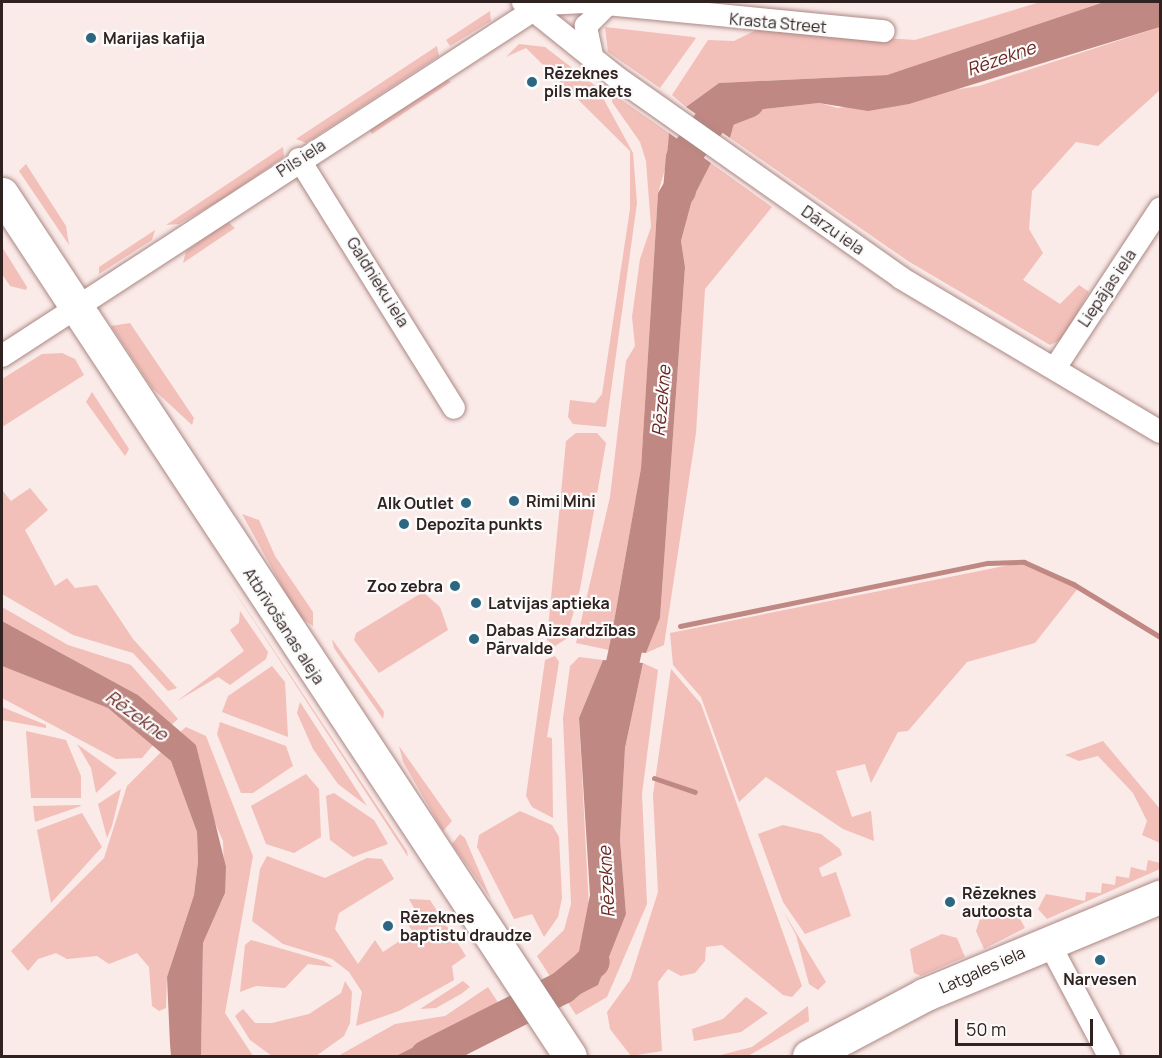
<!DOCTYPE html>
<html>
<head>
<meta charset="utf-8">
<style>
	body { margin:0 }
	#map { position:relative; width:1162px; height:1058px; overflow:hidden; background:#faeae8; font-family:Manrope,sans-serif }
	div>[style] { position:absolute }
	.green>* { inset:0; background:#f2bfb9 }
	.water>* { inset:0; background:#bf8882 }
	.stream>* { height:5px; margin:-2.5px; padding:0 2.5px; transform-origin:2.5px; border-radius:2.5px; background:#bf8882 }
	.river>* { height:33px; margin:-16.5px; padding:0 16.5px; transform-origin:16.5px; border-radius:16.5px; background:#bf8882 }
	.roads { filter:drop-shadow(0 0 2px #ab8783) drop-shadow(0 0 2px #ab8783) }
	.minor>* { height:22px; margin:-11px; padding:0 11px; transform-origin:11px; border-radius:11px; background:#fff }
	.primary>* { height:33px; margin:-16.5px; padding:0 16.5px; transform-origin:16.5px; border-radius:16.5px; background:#fff }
	.dots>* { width:16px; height:16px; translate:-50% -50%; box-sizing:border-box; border:3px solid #fbfbfb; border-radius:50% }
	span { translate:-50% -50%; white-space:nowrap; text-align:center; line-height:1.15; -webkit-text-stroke:4.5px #fbfbfb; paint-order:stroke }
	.street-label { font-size:16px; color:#302220 }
	.poi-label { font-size:16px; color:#302220; font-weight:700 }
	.left { translate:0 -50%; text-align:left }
	.right { translate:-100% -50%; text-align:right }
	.water-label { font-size:18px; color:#6a2622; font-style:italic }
	.frame { position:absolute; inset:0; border:3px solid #302220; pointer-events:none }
	.scale { position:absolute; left:955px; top:1019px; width:138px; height:27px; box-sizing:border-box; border:3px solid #302220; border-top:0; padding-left:8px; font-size:18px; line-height:21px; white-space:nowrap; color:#302220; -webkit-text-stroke:4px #fbfbfb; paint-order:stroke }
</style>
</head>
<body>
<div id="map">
	<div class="green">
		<div style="clip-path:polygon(1040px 2px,1104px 2px,887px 75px,719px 83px,686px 107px,672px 95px,708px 40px,734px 41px,758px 29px,915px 40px)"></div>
		<div style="clip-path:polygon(490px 11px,491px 21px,450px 46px,446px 40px)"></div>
		<div style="clip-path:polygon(605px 27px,693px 37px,696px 38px,660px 88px,608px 52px)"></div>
		<div style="clip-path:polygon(1160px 27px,1160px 90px,1098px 146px,1076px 142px,1032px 191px,1029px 229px,1043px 253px,1023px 280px,1060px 304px,1079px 285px,1089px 292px,1062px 339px,1050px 345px,908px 261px,730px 138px,735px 120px,746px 111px,819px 103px,838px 108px,979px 86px)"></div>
		<div style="clip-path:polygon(519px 44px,545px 47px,597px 87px,633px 153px,637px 203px,606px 427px,573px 424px,568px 417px,570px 400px,595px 403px,602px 394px,630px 209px,630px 151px,526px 48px,506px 57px)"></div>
		<div style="clip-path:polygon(437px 46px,439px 56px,306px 143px,296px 139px)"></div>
		<div style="clip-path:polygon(445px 78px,451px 82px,372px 134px,369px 129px)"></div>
		<div style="clip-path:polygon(612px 93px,669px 133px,668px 159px,658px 193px,641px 468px,609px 650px,576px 643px,610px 497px,626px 361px,635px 346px,632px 317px,640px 259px,651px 227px,646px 161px,640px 142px,612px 102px)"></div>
		<div style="clip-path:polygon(283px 147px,284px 157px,221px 200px,179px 224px,166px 225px)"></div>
		<div style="clip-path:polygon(711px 163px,772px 207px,705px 289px,696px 433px,664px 645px,646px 653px,660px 618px,685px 267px,681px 241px,692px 200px)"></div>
		<div style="clip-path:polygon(26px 164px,66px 226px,69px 245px,19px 171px)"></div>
		<div style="clip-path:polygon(228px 222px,235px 228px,183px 263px,186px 251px)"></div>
		<div style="clip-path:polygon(155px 230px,152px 240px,99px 274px,99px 267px)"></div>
		<div style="clip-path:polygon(2px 247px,27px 287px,26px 290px,10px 286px,2px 274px)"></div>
		<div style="clip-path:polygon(130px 323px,194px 418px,192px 425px,152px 388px,111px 326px)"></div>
		<div style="clip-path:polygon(62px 353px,75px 359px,84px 375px,2px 427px,2px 379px,42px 354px)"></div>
		<div style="clip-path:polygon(92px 392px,129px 449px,125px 456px,86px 402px)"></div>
		<div style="clip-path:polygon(576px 433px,597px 433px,606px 443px,580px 589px,566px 639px,555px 646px,547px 640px,566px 441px)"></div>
		<div style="clip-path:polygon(30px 488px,48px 510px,25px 530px,55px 586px,67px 578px,75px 588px,97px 585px,133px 639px,177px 688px,168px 691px,133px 653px,73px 635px,2px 594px,2px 490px,11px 501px)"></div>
		<div style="clip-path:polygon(242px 514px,259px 520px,275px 556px,313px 612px,313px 626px,298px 616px)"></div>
		<div style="clip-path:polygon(1024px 562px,1079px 587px,1035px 643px,967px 662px,908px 731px,898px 732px,871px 783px,865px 764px,836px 771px,852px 817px,871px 811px,874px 841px,843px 829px,766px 777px,739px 802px,701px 697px,673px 665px,670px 633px)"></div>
		<div style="clip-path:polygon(220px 569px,407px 851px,408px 857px)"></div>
		<div style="clip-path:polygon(423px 592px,440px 607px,448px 630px,379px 673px,354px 640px,356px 633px)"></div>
		<div style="clip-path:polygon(2px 607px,68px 645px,131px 665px,178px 719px,171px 725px,138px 695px,2px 621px)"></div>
		<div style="clip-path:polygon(240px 611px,268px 652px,266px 659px,230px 685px,218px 677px,177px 701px,244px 651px,230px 630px,239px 623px)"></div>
		<div style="clip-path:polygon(332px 639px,384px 712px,383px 719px,334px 648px)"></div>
		<div style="clip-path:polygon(555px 656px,559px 662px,547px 737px,552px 738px,553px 818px,532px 807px,526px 796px,545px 660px)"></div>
		<div style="clip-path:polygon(579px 657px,603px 660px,579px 718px,589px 908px,579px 951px,553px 981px,537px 956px,564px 930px,571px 904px,563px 718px,570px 666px)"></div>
		<div style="clip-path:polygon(643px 663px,658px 670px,642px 794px,647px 904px,607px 997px,576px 1015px,567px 1001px,598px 985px,626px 914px,620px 840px,625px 748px)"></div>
		<div style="clip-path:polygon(2px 666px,108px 708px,154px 744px,142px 758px,116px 759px,2px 698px)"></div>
		<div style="clip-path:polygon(272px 666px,285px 682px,288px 737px,222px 712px,228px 696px)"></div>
		<div style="clip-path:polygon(671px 669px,701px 704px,802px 986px,792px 997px,783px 995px,722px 945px,706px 947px,705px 961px,695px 973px,681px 976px,668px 969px,658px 982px,662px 1051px,631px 1056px,610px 1029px,607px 1012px,630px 980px,658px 892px,653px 795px)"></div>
		<div style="clip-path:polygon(300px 702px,367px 806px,338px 784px,313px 749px,297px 713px)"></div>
		<div style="clip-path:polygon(2px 707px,46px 725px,46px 728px,2px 720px)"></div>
		<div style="clip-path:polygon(220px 722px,286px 746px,293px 766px,253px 793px,241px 793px,217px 734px)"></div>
		<div style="clip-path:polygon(186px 727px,206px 736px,253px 856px,225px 1013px,253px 1056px,201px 1056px,203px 943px,225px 893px,223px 841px,210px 811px,196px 745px,179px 733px)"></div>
		<div style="clip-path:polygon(26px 731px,66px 740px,81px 776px,81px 798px,31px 798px)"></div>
		<div style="clip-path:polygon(1103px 741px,1160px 809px,1160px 843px,1142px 835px,1147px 821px,1133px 793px,1098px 756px,1079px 761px,1065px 755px)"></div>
		<div style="clip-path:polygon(77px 744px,117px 773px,96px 793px,91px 768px)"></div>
		<div style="clip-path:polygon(399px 746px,452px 821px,443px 831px,403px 762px)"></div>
		<div style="clip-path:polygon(162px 751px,171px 761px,197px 832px,198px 862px,194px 895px,167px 977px,166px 1008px,159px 1011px,152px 1006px,149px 967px,137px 953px,109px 964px,97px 956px,67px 959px,56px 953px,38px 959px,28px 971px,11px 951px,104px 858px,127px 786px)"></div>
		<div style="clip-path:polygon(306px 774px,319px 789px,321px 837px,294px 853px,266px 844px,251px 806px)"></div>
		<div style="clip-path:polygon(121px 789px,112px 826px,107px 838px,98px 804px)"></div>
		<div style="clip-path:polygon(334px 793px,374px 820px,388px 844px,353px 857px,330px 840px,326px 796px)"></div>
		<div style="clip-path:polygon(80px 805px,81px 806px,35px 822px,33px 806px)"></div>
		<div style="clip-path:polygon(520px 811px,552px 825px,559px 837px,562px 898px,558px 917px,544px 937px,532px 914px,514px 919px,477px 847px,479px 835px)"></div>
		<div style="clip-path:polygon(82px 813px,102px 847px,51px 903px,37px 830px)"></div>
		<div style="clip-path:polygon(783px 825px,821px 834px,840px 849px,842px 855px,819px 868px,822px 877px,836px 872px,851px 916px,805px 934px,783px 902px,758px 834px)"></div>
		<div style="clip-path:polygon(460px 834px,465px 838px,491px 899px,452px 844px)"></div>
		<div style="clip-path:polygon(267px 856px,325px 878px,367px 858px,382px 859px,394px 879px,339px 913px,335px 929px,358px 964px,375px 940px,383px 952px,413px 932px,405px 920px,419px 917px,409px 899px,430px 900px,466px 956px,452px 966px,454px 980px,399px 1011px,356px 1026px,362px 992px,349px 972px,332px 959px,283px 944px,252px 921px,260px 869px)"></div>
		<div style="clip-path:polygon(1148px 860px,1160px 863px,1160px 869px,1047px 919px,1038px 909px,1046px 894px,1085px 901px,1086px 892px,1101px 893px,1102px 883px,1115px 885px,1116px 876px,1129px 878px,1131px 867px,1146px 871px)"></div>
		<div style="clip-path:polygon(1002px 907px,1018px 915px,1025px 928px,984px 949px,976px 931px,981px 916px)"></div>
		<div style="clip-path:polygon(783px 911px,826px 982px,818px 990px,809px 984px,796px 935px)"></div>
		<div style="clip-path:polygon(942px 934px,957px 938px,965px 957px,921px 976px,914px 973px,910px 949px)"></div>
		<div style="clip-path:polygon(251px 940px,324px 961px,333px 967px,308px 964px,285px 988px,256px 986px,240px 992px,245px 945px)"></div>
		<div style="clip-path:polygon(345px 981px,352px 992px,350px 1023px,344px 1036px,316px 1056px,272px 1056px,250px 1040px,235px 1016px,243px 1009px,255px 1023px,272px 1023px,309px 1014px,341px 993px)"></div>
		<div style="clip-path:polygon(463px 981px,470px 987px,461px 994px,436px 1008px,420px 1009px)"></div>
		<div style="clip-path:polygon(488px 987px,499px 1004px,396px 1056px,338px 1056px,395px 1024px,445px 1016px)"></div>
		<div style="clip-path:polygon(746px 997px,768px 1013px,741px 1032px,694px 1041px,692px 1029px,723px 1019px)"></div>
		<div style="clip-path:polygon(808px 1006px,809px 1021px,748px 1056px,717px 1056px,752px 1047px)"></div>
	</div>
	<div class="water">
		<div style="clip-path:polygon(1104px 2px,1160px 2px,1160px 27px,909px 104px,868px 111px,819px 103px,746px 111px,735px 120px,730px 138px,686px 107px,719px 83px,887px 75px)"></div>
		<div style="clip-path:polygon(669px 133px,711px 163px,692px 200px,681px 241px,685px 267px,660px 618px,646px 653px,609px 650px,641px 468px,658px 193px,665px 181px)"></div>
		<div style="clip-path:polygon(2px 621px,138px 695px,196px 745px,226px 867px,225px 893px,203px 943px,201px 1056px,171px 1056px,170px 1044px,167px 977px,194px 895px,198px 862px,197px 832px,171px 761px,108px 708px,2px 666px)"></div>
		<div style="clip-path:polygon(603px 660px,643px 663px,625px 748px,620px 840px,626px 914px,598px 985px,567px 1001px,553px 981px,579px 951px,590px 895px,579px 718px)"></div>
		<div style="clip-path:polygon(499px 1004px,515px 1028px,459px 1056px,396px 1056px)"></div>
	</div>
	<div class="stream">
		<div style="left:680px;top:626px;width:314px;rotate:-11.6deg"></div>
		<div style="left:988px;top:563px;width:36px;rotate:-2deg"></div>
		<div style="left:1024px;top:562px;width:54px;rotate:24.2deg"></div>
		<div style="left:1073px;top:584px;width:102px;rotate:31.3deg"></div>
		<div style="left:654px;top:778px;width:43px;rotate:18.9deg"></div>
	</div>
	<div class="river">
		<div style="left:679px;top:190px;width:32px;rotate:-85deg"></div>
		<div style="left:682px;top:158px;width:56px;rotate:-52.9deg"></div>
		<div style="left:716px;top:113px;width:34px;rotate:-21deg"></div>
		<div style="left:613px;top:704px;width:98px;rotate:-77.7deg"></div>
		<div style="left:426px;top:1056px;width:153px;rotate:-26.9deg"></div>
		<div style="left:562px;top:987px;width:40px;rotate:-40deg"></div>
	</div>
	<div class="roads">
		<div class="minor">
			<div style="left:523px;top:2px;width:118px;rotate:38.8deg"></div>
			<div style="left:615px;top:76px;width:350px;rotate:35.2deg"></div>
			<div style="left:901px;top:278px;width:301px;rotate:30.7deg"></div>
			<div style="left:593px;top:60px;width:35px;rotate:-102deg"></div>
			<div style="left:586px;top:26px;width:30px;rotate:-45deg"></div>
			<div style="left:299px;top:159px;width:293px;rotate:58.1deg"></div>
			<div style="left:2px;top:356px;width:645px;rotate:-33.05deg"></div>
			<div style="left:543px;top:4px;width:43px;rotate:-2.7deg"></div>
			<div style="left:586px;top:2px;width:299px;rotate:5.6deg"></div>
			<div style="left:1055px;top:368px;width:191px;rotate:-56.6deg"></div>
			<div style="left:1048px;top:941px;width:130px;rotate:62.1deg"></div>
		</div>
		<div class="primary">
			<div style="left:2px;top:194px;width:1032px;rotate:56.62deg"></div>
			<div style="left:809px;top:1056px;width:130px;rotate:-27.9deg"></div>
			<div style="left:924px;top:995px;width:256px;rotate:-22.6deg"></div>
		</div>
	</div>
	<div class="dots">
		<div style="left:91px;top:38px;background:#2d6680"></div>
		<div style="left:532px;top:82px;background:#2d6680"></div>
		<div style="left:514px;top:501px;background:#2d6680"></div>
		<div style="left:466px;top:503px;background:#2d6680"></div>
		<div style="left:404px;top:524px;background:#2d6680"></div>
		<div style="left:455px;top:586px;background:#2d6680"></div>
		<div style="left:476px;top:603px;background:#2d6680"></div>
		<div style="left:474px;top:639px;background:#2d6680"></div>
		<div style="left:950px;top:902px;background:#2d6680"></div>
		<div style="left:388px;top:926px;background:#2d6680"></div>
		<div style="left:1100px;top:960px;background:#2d6680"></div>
	</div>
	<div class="street-label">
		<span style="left:778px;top:23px;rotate:5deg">Krasta Street</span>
		<span style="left:301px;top:158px;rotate:-33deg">Pils iela</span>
		<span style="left:833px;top:230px;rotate:35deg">Dārzu iela</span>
		<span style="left:378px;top:282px;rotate:58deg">Galdnieku iela</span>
		<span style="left:1107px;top:288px;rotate:-56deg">Liepājas iela</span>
		<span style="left:284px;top:626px;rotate:57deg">Atbrīvošanas aleja</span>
		<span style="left:982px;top:970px;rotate:-24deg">Latgales iela</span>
	</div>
	<div class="poi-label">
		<span class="left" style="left:103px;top:38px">Marijas kafija</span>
		<span class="left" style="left:544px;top:82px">Rēzeknes<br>pils makets</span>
		<span class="left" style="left:526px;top:501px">Rimi Mini</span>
		<span class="right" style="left:454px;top:503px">Alk Outlet</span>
		<span class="left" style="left:416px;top:524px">Depozīta punkts</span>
		<span class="right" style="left:443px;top:586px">Zoo zebra</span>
		<span class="left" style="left:488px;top:603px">Latvijas aptieka</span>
		<span class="left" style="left:486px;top:639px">Dabas Aizsardzības<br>Pārvalde</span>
		<span class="left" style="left:962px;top:902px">Rēzeknes<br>autoosta</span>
		<span class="left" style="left:400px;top:926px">Rēzeknes<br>baptistu draudze</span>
		<span style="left:1100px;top:979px">Narvesen</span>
	</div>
	<div class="water-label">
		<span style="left:1001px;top:58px;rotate:-19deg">Rēzekne</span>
		<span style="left:661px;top:401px;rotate:-85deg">Rēzekne</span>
		<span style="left:137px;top:715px;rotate:36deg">Rēzekne</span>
		<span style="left:606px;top:882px;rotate:-93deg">Rēzekne</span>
	</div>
	<div class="frame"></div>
	<div class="scale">50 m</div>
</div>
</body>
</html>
